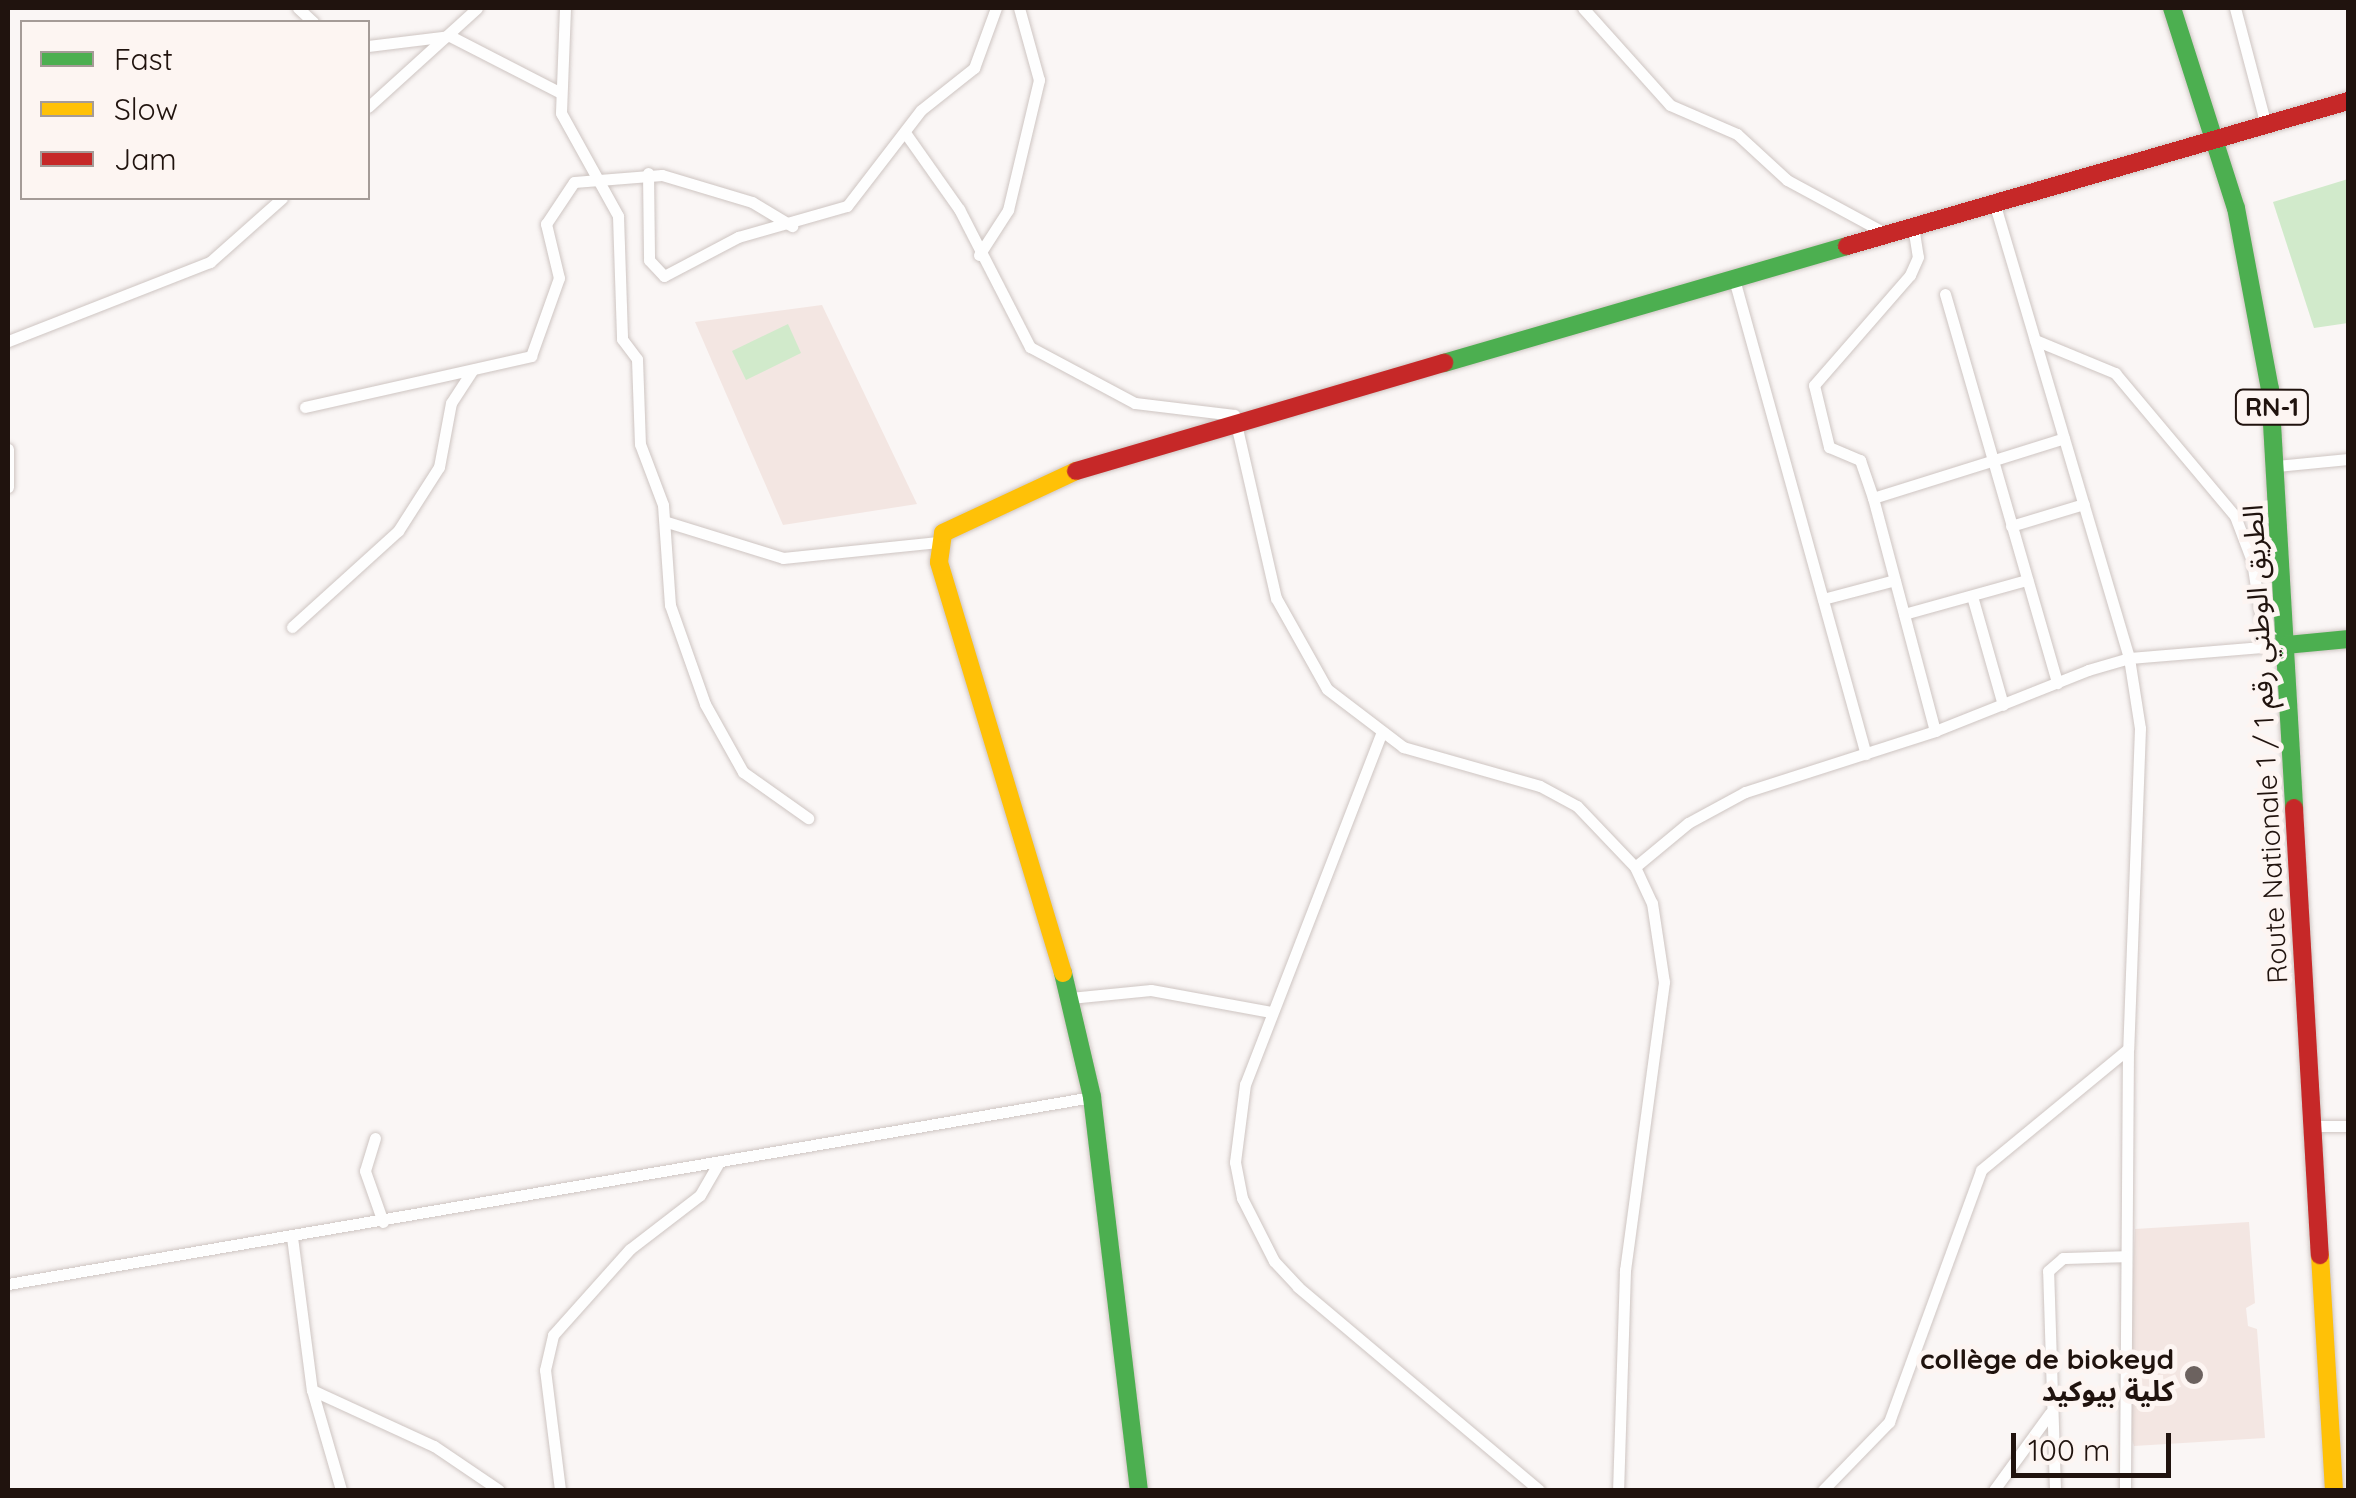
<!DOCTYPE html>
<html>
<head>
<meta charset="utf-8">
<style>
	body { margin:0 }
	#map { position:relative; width:2356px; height:1498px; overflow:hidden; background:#faf6f5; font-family:Quicksand,"Noto Sans Arabic",sans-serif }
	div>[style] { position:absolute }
	.built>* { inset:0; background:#f3e6e2 }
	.green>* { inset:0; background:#d1eacb }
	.roads { filter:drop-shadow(0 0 2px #cec5c2) drop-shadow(0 0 2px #cec5c2) }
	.street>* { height:11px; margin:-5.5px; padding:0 5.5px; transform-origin:5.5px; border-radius:5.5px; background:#fefefe }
	.fast>* { height:18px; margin:-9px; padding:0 9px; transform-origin:9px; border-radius:9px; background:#4caf50 }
	.slow>* { height:18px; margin:-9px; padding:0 9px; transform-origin:9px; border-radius:9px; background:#ffc107 }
	.jam>* { height:18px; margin:-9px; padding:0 9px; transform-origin:9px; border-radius:9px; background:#c62828 }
	.dots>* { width:28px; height:28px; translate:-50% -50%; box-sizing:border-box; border:5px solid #fdf5f2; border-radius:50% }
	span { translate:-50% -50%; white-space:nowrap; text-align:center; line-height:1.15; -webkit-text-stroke:10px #fdf5f2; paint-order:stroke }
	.shield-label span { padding:2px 8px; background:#fdf5f2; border:2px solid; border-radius:8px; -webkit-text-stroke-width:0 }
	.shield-label { font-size:25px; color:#20130e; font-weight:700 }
	.street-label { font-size:28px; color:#20130e }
	.poi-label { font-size:28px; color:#20130e; font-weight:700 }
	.right { translate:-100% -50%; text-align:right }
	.frame { position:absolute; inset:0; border:10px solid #20130e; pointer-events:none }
	.legend { position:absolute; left:20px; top:20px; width:350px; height:180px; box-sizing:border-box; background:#fdf5f2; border:2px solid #a59b97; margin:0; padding:12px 18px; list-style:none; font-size:30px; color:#20130e }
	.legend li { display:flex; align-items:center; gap:20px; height:50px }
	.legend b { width:50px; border:2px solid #a59b97 }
	.scale { position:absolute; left:2011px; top:1433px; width:160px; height:45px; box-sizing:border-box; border:5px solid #20130e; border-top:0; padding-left:12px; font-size:30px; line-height:35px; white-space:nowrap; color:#20130e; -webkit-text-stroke:8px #fdf5f2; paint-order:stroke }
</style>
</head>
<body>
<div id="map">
	<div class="built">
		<div style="clip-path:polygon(822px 305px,917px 504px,783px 525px,695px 322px)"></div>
		<div style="clip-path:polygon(2249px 1222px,2255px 1303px,2246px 1308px,2248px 1326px,2257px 1329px,2265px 1438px,2134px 1446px,2126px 1422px,2135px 1229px)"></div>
	</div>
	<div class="green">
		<div style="clip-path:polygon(2348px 179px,2348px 323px,2314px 328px,2273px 202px)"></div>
		<div style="clip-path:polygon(788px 324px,801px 353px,746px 380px,732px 351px)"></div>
	</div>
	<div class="roads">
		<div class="street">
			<div style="left:298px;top:8px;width:21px;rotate:43deg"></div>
			<div style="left:565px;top:8px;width:105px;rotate:92.2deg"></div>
			<div style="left:561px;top:113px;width:118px;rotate:61deg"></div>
			<div style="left:618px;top:216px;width:123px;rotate:88.1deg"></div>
			<div style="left:622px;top:339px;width:25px;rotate:53deg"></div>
			<div style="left:637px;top:359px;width:85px;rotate:88deg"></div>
			<div style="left:640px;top:444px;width:65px;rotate:69.3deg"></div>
			<div style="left:663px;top:505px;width:100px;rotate:86deg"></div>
			<div style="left:670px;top:605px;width:105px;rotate:70.5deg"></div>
			<div style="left:705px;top:704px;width:78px;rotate:60.8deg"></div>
			<div style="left:743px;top:772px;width:80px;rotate:35.3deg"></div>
			<div style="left:1583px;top:8px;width:130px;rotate:48.1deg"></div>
			<div style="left:1670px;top:105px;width:73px;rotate:23.4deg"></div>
			<div style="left:1737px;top:134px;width:68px;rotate:42.6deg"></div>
			<div style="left:1787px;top:180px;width:114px;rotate:28.4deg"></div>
			<div style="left:2235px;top:8px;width:121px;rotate:75.2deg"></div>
			<div style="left:368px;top:46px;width:83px;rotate:-7deg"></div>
			<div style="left:450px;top:36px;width:125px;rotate:27.2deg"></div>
			<div style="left:368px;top:107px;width:147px;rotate:-42.2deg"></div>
			<div style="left:906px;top:134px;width:92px;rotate:54.8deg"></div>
			<div style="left:959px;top:209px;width:155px;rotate:62.8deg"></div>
			<div style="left:1030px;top:347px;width:119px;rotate:28.1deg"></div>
			<div style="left:1135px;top:403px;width:100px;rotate:6.9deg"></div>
			<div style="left:1234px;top:415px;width:188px;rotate:77.1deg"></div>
			<div style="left:1276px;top:598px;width:104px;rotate:60.7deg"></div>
			<div style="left:1327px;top:689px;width:96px;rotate:37.3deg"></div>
			<div style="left:1403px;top:747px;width:142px;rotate:15.9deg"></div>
			<div style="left:1540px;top:786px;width:42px;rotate:28.4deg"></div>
			<div style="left:1577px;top:806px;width:84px;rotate:46.4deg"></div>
			<div style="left:1635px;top:867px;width:40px;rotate:65deg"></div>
			<div style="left:1652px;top:903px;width:80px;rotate:81.4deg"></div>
			<div style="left:1664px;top:982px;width:291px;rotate:97.7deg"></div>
			<div style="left:1625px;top:1270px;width:220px;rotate:91.8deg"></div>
			<div style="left:648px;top:173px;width:87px;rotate:89.3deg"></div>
			<div style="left:649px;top:260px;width:22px;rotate:47deg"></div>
			<div style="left:664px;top:276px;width:84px;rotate:-27.8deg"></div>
			<div style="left:738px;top:237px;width:113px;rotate:-15.9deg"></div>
			<div style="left:847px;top:206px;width:121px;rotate:-52.4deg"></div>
			<div style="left:921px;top:110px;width:68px;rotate:-38.4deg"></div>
			<div style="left:974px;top:68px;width:64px;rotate:-69.9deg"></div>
			<div style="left:1994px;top:202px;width:476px;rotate:73.5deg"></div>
			<div style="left:2129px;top:658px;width:71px;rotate:81.1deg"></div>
			<div style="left:2140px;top:728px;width:321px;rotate:92.1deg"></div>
			<div style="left:2128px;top:1049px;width:441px;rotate:90.4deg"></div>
			<div style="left:1913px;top:226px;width:31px;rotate:81deg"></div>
			<div style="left:1918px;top:257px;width:20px;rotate:114deg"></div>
			<div style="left:1910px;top:275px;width:146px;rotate:131.1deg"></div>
			<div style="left:1814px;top:385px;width:64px;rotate:76.4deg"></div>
			<div style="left:1829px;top:447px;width:34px;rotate:23deg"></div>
			<div style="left:1860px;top:460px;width:40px;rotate:71.1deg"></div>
			<div style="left:1873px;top:498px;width:241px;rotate:75.1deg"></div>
			<div style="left:979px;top:255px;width:54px;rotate:-57.2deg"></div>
			<div style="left:1008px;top:210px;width:134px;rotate:-76.6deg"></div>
			<div style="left:1039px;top:80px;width:75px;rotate:-105.5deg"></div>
			<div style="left:1734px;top:279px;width:493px;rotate:74.5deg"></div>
			<div style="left:1945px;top:294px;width:405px;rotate:73.9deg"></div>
			<div style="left:2035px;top:340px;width:87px;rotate:22.4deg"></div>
			<div style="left:2115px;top:373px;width:187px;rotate:50deg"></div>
			<div style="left:2235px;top:516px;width:48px;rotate:69.3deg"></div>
			<div style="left:2252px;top:561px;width:86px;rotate:81.3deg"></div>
			<div style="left:8px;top:341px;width:217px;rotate:-21.4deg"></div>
			<div style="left:210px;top:262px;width:96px;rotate:-41.6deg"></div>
			<div style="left:305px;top:407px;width:232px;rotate:-12.7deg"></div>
			<div style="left:531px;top:356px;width:83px;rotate:-70.3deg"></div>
			<div style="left:559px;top:278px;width:56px;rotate:-103.5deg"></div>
			<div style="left:546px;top:224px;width:50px;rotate:-56.3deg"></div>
			<div style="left:574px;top:182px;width:88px;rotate:-4.5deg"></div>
			<div style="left:662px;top:175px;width:94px;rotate:16.7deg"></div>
			<div style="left:752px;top:202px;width:47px;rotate:31deg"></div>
			<div style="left:8px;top:449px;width:38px;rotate:90deg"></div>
			<div style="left:2277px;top:466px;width:71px;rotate:-5.6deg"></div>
			<div style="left:1873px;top:498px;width:200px;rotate:-17.4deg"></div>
			<div style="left:667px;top:522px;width:121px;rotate:17.2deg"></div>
			<div style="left:783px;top:558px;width:156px;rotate:-5.9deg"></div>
			<div style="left:2011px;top:526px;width:76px;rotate:-16.8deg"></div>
			<div style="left:1972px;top:596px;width:113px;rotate:74.1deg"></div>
			<div style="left:1823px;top:599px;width:74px;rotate:-14.8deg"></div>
			<div style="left:1904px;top:614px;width:128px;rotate:-15.5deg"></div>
			<div style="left:292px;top:627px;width:143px;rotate:-42.2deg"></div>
			<div style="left:398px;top:531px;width:76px;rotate:-57.4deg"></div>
			<div style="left:439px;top:467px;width:65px;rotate:-79.4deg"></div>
			<div style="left:451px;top:403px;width:38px;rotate:-57deg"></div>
			<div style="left:1381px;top:734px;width:375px;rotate:111.2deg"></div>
			<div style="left:1245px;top:1084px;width:79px;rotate:97.3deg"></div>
			<div style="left:1235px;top:1162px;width:37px;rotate:79deg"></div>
			<div style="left:1242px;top:1198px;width:71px;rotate:63.1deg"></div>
			<div style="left:1274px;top:1261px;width:35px;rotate:47deg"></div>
			<div style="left:1298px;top:1287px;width:315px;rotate:40.1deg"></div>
			<div style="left:1635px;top:867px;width:69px;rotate:-39.7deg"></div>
			<div style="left:1688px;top:823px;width:65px;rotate:-28.5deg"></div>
			<div style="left:1745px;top:792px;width:200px;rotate:-17.8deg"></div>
			<div style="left:1935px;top:731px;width:165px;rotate:-21.7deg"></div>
			<div style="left:2088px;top:670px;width:43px;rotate:-16.3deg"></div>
			<div style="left:2129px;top:658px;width:158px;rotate:-4.7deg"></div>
			<div style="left:1070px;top:998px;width:81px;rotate:-5.6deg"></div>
			<div style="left:1151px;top:990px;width:122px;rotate:10.4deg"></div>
			<div style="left:2313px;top:1126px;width:35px"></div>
			<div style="left:375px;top:1138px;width:34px;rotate:107deg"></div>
			<div style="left:365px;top:1171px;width:54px;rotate:70.6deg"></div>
			<div style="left:292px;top:1237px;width:154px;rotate:82.6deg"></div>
			<div style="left:312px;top:1390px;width:104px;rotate:73.8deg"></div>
			<div style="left:8px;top:1284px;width:1100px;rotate:-9.79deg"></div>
			<div style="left:312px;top:1390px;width:134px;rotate:24.7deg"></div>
			<div style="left:434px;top:1446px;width:78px;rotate:34.1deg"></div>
			<div style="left:560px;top:1490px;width:121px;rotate:-97.1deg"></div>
			<div style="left:545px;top:1370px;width:36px;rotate:-77deg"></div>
			<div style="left:553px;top:1335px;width:115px;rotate:-48.2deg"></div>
			<div style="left:630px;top:1249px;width:88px;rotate:-37.6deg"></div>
			<div style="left:700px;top:1195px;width:39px;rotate:-60deg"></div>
			<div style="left:1823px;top:1490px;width:95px;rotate:-45.9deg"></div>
			<div style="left:1889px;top:1422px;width:268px;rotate:-69.9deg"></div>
			<div style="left:1981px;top:1170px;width:190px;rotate:-39.5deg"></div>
			<div style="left:1994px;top:1490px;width:95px;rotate:-54deg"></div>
			<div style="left:2055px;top:1490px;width:219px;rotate:-91.8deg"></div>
			<div style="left:2048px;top:1271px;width:20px;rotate:-41deg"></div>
			<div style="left:2063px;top:1258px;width:62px;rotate:-1.8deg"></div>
		</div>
		<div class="fast">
			<div style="left:2172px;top:8px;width:210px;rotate:72.3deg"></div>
			<div style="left:2236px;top:208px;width:184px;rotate:79.4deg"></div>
			<div style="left:2270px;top:389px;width:420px;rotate:86.7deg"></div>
			<div style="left:1444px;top:363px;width:420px;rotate:-16.2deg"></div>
			<div style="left:2286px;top:645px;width:62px;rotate:-5.5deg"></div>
			<div style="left:1063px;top:973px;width:127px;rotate:76.8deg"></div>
			<div style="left:1092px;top:1097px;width:396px;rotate:83.2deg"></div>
		</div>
		<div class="slow">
			<div style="left:1063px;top:973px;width:429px;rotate:-106.8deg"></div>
			<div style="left:939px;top:562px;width:29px;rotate:-82deg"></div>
			<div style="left:943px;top:533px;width:147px;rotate:-25deg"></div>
			<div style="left:2320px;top:1255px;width:235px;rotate:86.6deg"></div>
		</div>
		<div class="jam">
			<div style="left:1847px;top:246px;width:522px;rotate:-16.14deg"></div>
			<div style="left:1076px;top:471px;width:384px;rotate:-16.4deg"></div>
			<div style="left:2294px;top:808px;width:448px;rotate:86.7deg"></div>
		</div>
	</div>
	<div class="dots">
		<div style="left:2194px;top:1375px;background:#6c625f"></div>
	</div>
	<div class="shield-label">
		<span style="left:2272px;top:407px">RN-1</span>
	</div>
	<div class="street-label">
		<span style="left:2265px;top:744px;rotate:-93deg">Route Nationale 1 / الطريق الوطني رقم 1</span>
	</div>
	<div class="poi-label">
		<span class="right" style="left:2174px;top:1375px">collège de biokeyd<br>كلية بيوكيد</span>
	</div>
	<div class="frame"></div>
	<ul class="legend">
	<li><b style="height:12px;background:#4caf50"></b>Fast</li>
	<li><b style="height:12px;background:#ffc107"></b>Slow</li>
	<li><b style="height:12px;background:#c62828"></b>Jam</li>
	</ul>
	<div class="scale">100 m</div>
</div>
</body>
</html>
